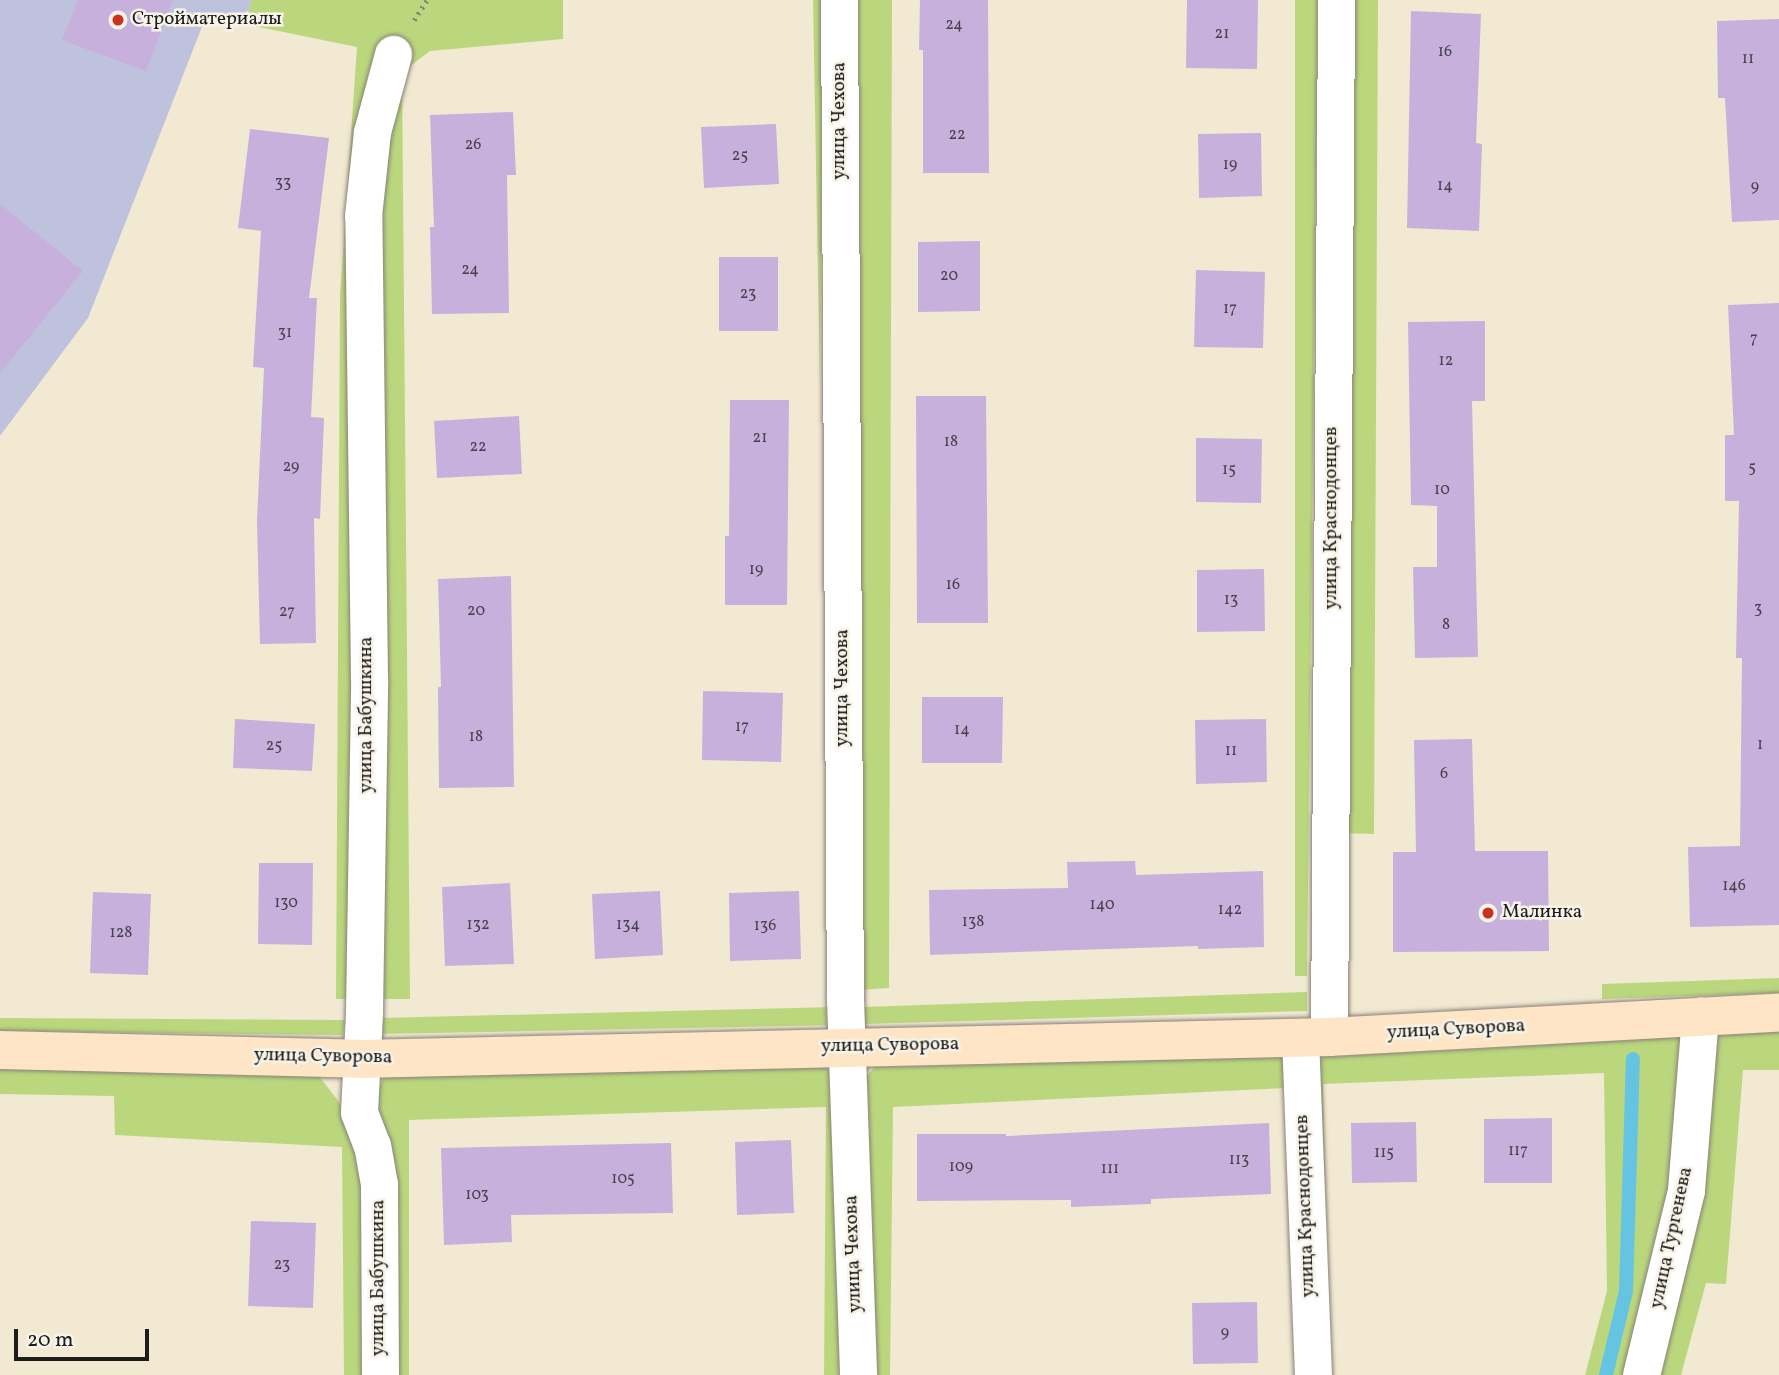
<!DOCTYPE html>
<html>
<head>
<meta charset="utf-8">
<style>
	body { margin:0 }
	#map { position:relative; width:1779px; height:1375px; overflow:hidden; background:#f2e9d3; font-family:Vollkorn,serif }
	div>[style] { position:absolute }
	.industrial>* { inset:0; background:#bfc2dd }
	.green>* { inset:0; background:#bbd77d }
	.stream>* { height:14px; margin:-7px; padding:0 7px; transform-origin:7px; border-radius:7px; background:#64c4e2 }
	.building>* { inset:0; background:#c7b0dc }
	.path>* { height:4.5px; margin-top:-2.25px; transform-origin:0; background:repeating-linear-gradient(90deg,#878278 0 2px,transparent 0 7px) }
	.roads { filter:drop-shadow(0 0 2px #878278) drop-shadow(0 0 2px #878278) }
	.minor>* { height:37px; margin:-18.5px; padding:0 18.5px; transform-origin:18.5px; border-radius:18.5px; background:#fff }
	.secondary>* { height:38px; margin:-19px; padding:0 19px; transform-origin:19px; border-radius:19px; background:#fde5c5 }
	.dots>* { width:19px; height:19px; translate:-50% -50%; box-sizing:border-box; border:4px solid #f7f3e8; border-radius:50% }
	span { translate:-50% -50%; white-space:nowrap; text-align:center; line-height:1.15; -webkit-text-stroke:5px #f7f3e8; paint-order:stroke }
	.number-label { font-size:16px; color:#47414c }
	.number-label span { -webkit-text-stroke-width:0 }
	.poi-label { font-size:19px; color:#1c1c1c }
	.left { translate:0 -50%; text-align:left }
	.street-label { font-size:19px; color:#1c1c1c }
	.scale { position:absolute; left:14px; top:1329px; width:135px; height:32px; box-sizing:border-box; border:4px solid #1c1c1c; border-top:0; padding-left:9px; font-size:21px; line-height:24px; white-space:nowrap; color:#1c1c1c; -webkit-text-stroke:5px #f7f3e8; paint-order:stroke }
</style>
</head>
<body>
<div id="map">
	<div class="industrial">
		<div style="clip-path:polygon(0 0,252px 0,244px 24px,207px 14px,88px 318px,0 436px)"></div>
	</div>
	<div class="green">
		<div style="clip-path:polygon(252px 0,563px 0,563px 39px,430px 51px,402px 72px,410px 999px,378px 999px,383px 665px,374px 224px,378px 136px,395px 70px,381px 66px,365px 131px,358px 211px,348px 999px,336px 999px,340px 296px,357px 47px,244px 24px)"></div>
		<div style="clip-path:polygon(813px 0,823px 0,820px 385px)"></div>
		<div style="clip-path:polygon(856px 0,892px 0,889px 988px,860px 990px)"></div>
		<div style="clip-path:polygon(1295px 0,1318px 0,1307px 976px,1295px 976px)"></div>
		<div style="clip-path:polygon(1348px 0,1378px 0,1374px 834px,1341px 833px)"></div>
		<div style="clip-path:polygon(1779px 978px,1779px 993px,1602px 999px,1602px 984px)"></div>
		<div style="clip-path:polygon(1307px 992px,1307px 1011px,863px 1024px,862px 1007px)"></div>
		<div style="clip-path:polygon(835px 1007px,835px 1025px,380px 1034px,379px 1018px)"></div>
		<div style="clip-path:polygon(0 1018px,345px 1020px,343px 1035px,0 1031px)"></div>
		<div style="clip-path:polygon(1779px 1032px,1779px 1070px,1743px 1070px,1726px 1284px,1706px 1283px,1681px 1375px,1649px 1375px,1708px 1051px,1719px 1035px)"></div>
		<div style="clip-path:polygon(1682px 1037px,1679px 1189px,1633px 1375px,1585px 1375px,1607px 1291px,1604px 1073px,1323px 1084px,1330px 1375px,1310px 1076px,1323px 1057px)"></div>
		<div style="clip-path:polygon(1285px 1057px,1287px 1088px,893px 1107px,890px 1375px,861px 1375px,860px 1086px,874px 1067px)"></div>
		<div style="clip-path:polygon(826px 1068px,837px 1084px,839px 1375px,824px 1375px,826px 1107px,409px 1120px,409px 1375px,392px 1375px,370px 1108px,384px 1077px)"></div>
		<div style="clip-path:polygon(0 1069px,319px 1076px,339px 1102px,361px 1149px,368px 1375px,344px 1375px,342px 1147px,115px 1135px,114px 1096px,0 1094px)"></div>
	</div>
	<div class="stream">
		<div style="left:1606px;top:1375px;width:86px;rotate:-76.6deg"></div>
		<div style="left:1626px;top:1291px;width:232px;rotate:-88.3deg"></div>
	</div>
	<div class="building">
		<div style="clip-path:polygon(78px 0,173px 0,146px 71px,62px 40px)"></div>
		<div style="clip-path:polygon(920px 0,988px 0,989px 173px,923px 173px,923px 50px,919px 50px)"></div>
		<div style="clip-path:polygon(1187px 0,1258px 0,1257px 69px,1186px 68px)"></div>
		<div style="clip-path:polygon(1411px 11px,1481px 14px,1476px 143px,1482px 144px,1479px 231px,1407px 228px)"></div>
		<div style="clip-path:polygon(1779px 19px,1779px 220px,1732px 222px,1725px 98px,1718px 98px,1717px 21px)"></div>
		<div style="clip-path:polygon(513px 112px,516px 175px,507px 175px,509px 313px,432px 314px,430px 227px,434px 227px,430px 115px)"></div>
		<div style="clip-path:polygon(776px 124px,779px 184px,704px 188px,701px 127px)"></div>
		<div style="clip-path:polygon(250px 129px,329px 138px,309px 298px,317px 298px,311px 417px,324px 418px,320px 519px,314px 518px,316px 643px,260px 644px,257px 521px,264px 368px,253px 367px,261px 231px,238px 228px)"></div>
		<div style="clip-path:polygon(1261px 133px,1262px 196px,1199px 198px,1198px 134px)"></div>
		<div style="clip-path:polygon(0 204px,83px 271px,0 373px)"></div>
		<div style="clip-path:polygon(980px 241px,980px 311px,918px 312px,918px 242px)"></div>
		<div style="clip-path:polygon(719px 257px,778px 257px,778px 331px,719px 331px)"></div>
		<div style="clip-path:polygon(1196px 270px,1265px 272px,1263px 348px,1194px 347px)"></div>
		<div style="clip-path:polygon(1779px 303px,1779px 925px,1690px 927px,1688px 847px,1740px 846px,1742px 658px,1736px 658px,1739px 501px,1725px 501px,1725px 435px,1734px 435px,1728px 305px)"></div>
		<div style="clip-path:polygon(1485px 321px,1485px 401px,1472px 401px,1478px 657px,1415px 658px,1413px 567px,1437px 567px,1437px 506px,1411px 505px,1408px 322px)"></div>
		<div style="clip-path:polygon(916px 396px,986px 396px,988px 623px,917px 623px)"></div>
		<div style="clip-path:polygon(730px 400px,789px 400px,787px 605px,725px 605px,725px 536px,729px 536px)"></div>
		<div style="clip-path:polygon(519px 416px,522px 474px,437px 478px,434px 421px)"></div>
		<div style="clip-path:polygon(1196px 438px,1262px 439px,1261px 503px,1196px 502px)"></div>
		<div style="clip-path:polygon(1264px 569px,1265px 631px,1197px 632px,1197px 570px)"></div>
		<div style="clip-path:polygon(511px 576px,514px 787px,439px 788px,438px 687px,441px 687px,438px 579px)"></div>
		<div style="clip-path:polygon(703px 691px,783px 693px,781px 762px,702px 760px)"></div>
		<div style="clip-path:polygon(922px 697px,1003px 697px,1002px 763px,922px 763px)"></div>
		<div style="clip-path:polygon(235px 719px,315px 724px,312px 771px,233px 768px)"></div>
		<div style="clip-path:polygon(1266px 719px,1267px 782px,1196px 784px,1195px 720px)"></div>
		<div style="clip-path:polygon(1472px 739px,1475px 851px,1548px 851px,1549px 951px,1393px 952px,1393px 852px,1416px 852px,1414px 740px)"></div>
		<div style="clip-path:polygon(1135px 861px,1136px 875px,1263px 871px,1264px 947px,1198px 949px,1198px 946px,930px 955px,929px 890px,1068px 888px,1067px 862px)"></div>
		<div style="clip-path:polygon(259px 863px,313px 863px,312px 945px,258px 944px)"></div>
		<div style="clip-path:polygon(510px 883px,514px 964px,445px 966px,442px 887px)"></div>
		<div style="clip-path:polygon(660px 891px,663px 955px,595px 959px,592px 894px)"></div>
		<div style="clip-path:polygon(799px 891px,801px 959px,730px 961px,729px 893px)"></div>
		<div style="clip-path:polygon(93px 892px,151px 894px,148px 975px,90px 973px)"></div>
		<div style="clip-path:polygon(1552px 1118px,1552px 1183px,1484px 1183px,1484px 1119px)"></div>
		<div style="clip-path:polygon(1416px 1122px,1417px 1182px,1352px 1183px,1351px 1123px)"></div>
		<div style="clip-path:polygon(1269px 1123px,1271px 1194px,1151px 1199px,1151px 1204px,1071px 1207px,1071px 1200px,917px 1201px,917px 1134px,1006px 1134px,1006px 1136px)"></div>
		<div style="clip-path:polygon(791px 1140px,794px 1213px,737px 1215px,735px 1142px)"></div>
		<div style="clip-path:polygon(671px 1143px,673px 1213px,511px 1215px,512px 1242px,444px 1245px,441px 1148px)"></div>
		<div style="clip-path:polygon(251px 1221px,316px 1223px,313px 1308px,248px 1306px)"></div>
		<div style="clip-path:polygon(1257px 1302px,1258px 1363px,1193px 1364px,1192px 1303px)"></div>
	</div>
	<div class="path">
		<div style="left:414px;top:20px;width:24px;rotate:-57deg"></div>
	</div>
	<div class="roads">
		<div class="minor">
			<div style="left:839px;top:0;width:999px;rotate:89.66deg"></div>
			<div style="left:845px;top:999px;width:376px;rotate:88deg"></div>
			<div style="left:1300px;top:1037px;width:338px;rotate:87.8deg"></div>
			<div style="left:1329px;top:1037px;width:1037px;rotate:-89.61deg"></div>
			<div style="left:380px;top:1375px;width:191px;rotate:-90.3deg"></div>
			<div style="left:379px;top:1184px;width:39px;rotate:-100deg"></div>
			<div style="left:372px;top:1146px;width:36px;rotate:-111deg"></div>
			<div style="left:359px;top:1112px;width:100px;rotate:-87.1deg"></div>
			<div style="left:364px;top:1012px;width:334px;rotate:-89.1deg"></div>
			<div style="left:369px;top:678px;width:462px;rotate:-90.7deg"></div>
			<div style="left:363px;top:216px;width:84px;rotate:-83.9deg"></div>
			<div style="left:372px;top:132px;width:81px;rotate:-74.9deg"></div>
			<div style="left:1641px;top:1375px;width:190px;rotate:-76.3deg"></div>
			<div style="left:1686px;top:1190px;width:175px;rotate:-85.4deg"></div>
		</div>
		<div class="secondary">
			<div style="left:0;top:1050px;width:360px;rotate:1.4deg"></div>
			<div style="left:360px;top:1059px;width:969px;rotate:-1.3deg"></div>
			<div style="left:1329px;top:1037px;width:451px;rotate:-3.1deg"></div>
		</div>
	</div>
	<div class="dots">
		<div style="left:118px;top:20px;background:#c8321e"></div>
		<div style="left:1488px;top:913px;background:#c8321e"></div>
	</div>
	<div class="number-label">
		<span style="left:954px;top:25px">24</span>
		<span style="left:1222px;top:34px">21</span>
		<span style="left:1445px;top:52px">16</span>
		<span style="left:1748px;top:59px">11</span>
		<span style="left:957px;top:135px">22</span>
		<span style="left:473px;top:145px">26</span>
		<span style="left:740px;top:156px">25</span>
		<span style="left:1230px;top:165px">19</span>
		<span style="left:283px;top:183px">33</span>
		<span style="left:1445px;top:186px">14</span>
		<span style="left:1755px;top:187px">9</span>
		<span style="left:470px;top:270px">24</span>
		<span style="left:949px;top:276px">20</span>
		<span style="left:748px;top:294px">23</span>
		<span style="left:1230px;top:309px">17</span>
		<span style="left:285px;top:333px">31</span>
		<span style="left:1754px;top:339px">7</span>
		<span style="left:1446px;top:361px">12</span>
		<span style="left:760px;top:438px">21</span>
		<span style="left:951px;top:442px">18</span>
		<span style="left:478px;top:447px">22</span>
		<span style="left:291px;top:467px">29</span>
		<span style="left:1752px;top:468px">5</span>
		<span style="left:1229px;top:470px">15</span>
		<span style="left:1442px;top:490px">10</span>
		<span style="left:756px;top:570px">19</span>
		<span style="left:953px;top:585px">16</span>
		<span style="left:1231px;top:600px">13</span>
		<span style="left:1758px;top:609px">3</span>
		<span style="left:476px;top:611px">20</span>
		<span style="left:287px;top:612px">27</span>
		<span style="left:1446px;top:625px">8</span>
		<span style="left:742px;top:727px">17</span>
		<span style="left:962px;top:730px">14</span>
		<span style="left:476px;top:737px">18</span>
		<span style="left:1760px;top:745px">1</span>
		<span style="left:274px;top:746px">25</span>
		<span style="left:1231px;top:751px">11</span>
		<span style="left:1444px;top:774px">6</span>
		<span style="left:1734px;top:886px">146</span>
		<span style="left:286px;top:903px">130</span>
		<span style="left:1102px;top:905px">140</span>
		<span style="left:1230px;top:910px">142</span>
		<span style="left:973px;top:922px">138</span>
		<span style="left:478px;top:925px">132</span>
		<span style="left:628px;top:925px">134</span>
		<span style="left:765px;top:926px">136</span>
		<span style="left:121px;top:933px">128</span>
		<span style="left:1518px;top:1151px">117</span>
		<span style="left:1384px;top:1153px">115</span>
		<span style="left:1239px;top:1160px">113</span>
		<span style="left:961px;top:1167px">109</span>
		<span style="left:1110px;top:1169px">111</span>
		<span style="left:623px;top:1179px">105</span>
		<span style="left:477px;top:1195px">103</span>
		<span style="left:282px;top:1265px">23</span>
		<span style="left:1225px;top:1333px">9</span>
	</div>
	<div class="poi-label">
		<span class="left" style="left:132px;top:20px">Стройматериалы</span>
		<span class="left" style="left:1502px;top:913px">Малинка</span>
	</div>
	<div class="street-label">
		<span style="left:840px;top:121px;rotate:-90deg">улица Чехова</span>
		<span style="left:1332px;top:518px;rotate:-90deg">улица Краснодонцев</span>
		<span style="left:843px;top:688px;rotate:-90deg">улица Чехова</span>
		<span style="left:367px;top:715px;rotate:-90deg">улица Бабушкина</span>
		<span style="left:1456px;top:1030px;rotate:-3deg">улица Суворова</span>
		<span style="left:890px;top:1046px;rotate:-1deg">улица Суворова</span>
		<span style="left:323px;top:1057px;rotate:1deg">улица Суворова</span>
		<span style="left:1306px;top:1206px;rotate:-92deg">улица Краснодонцев</span>
		<span style="left:1672px;top:1238px;rotate:-78deg">улица Тургенева</span>
		<span style="left:854px;top:1254px;rotate:-92deg">улица Чехова</span>
		<span style="left:379px;top:1278px;rotate:-90deg">улица Бабушкина</span>
	</div>
	<div class="scale">20 m</div>
</div>
</body>
</html>
